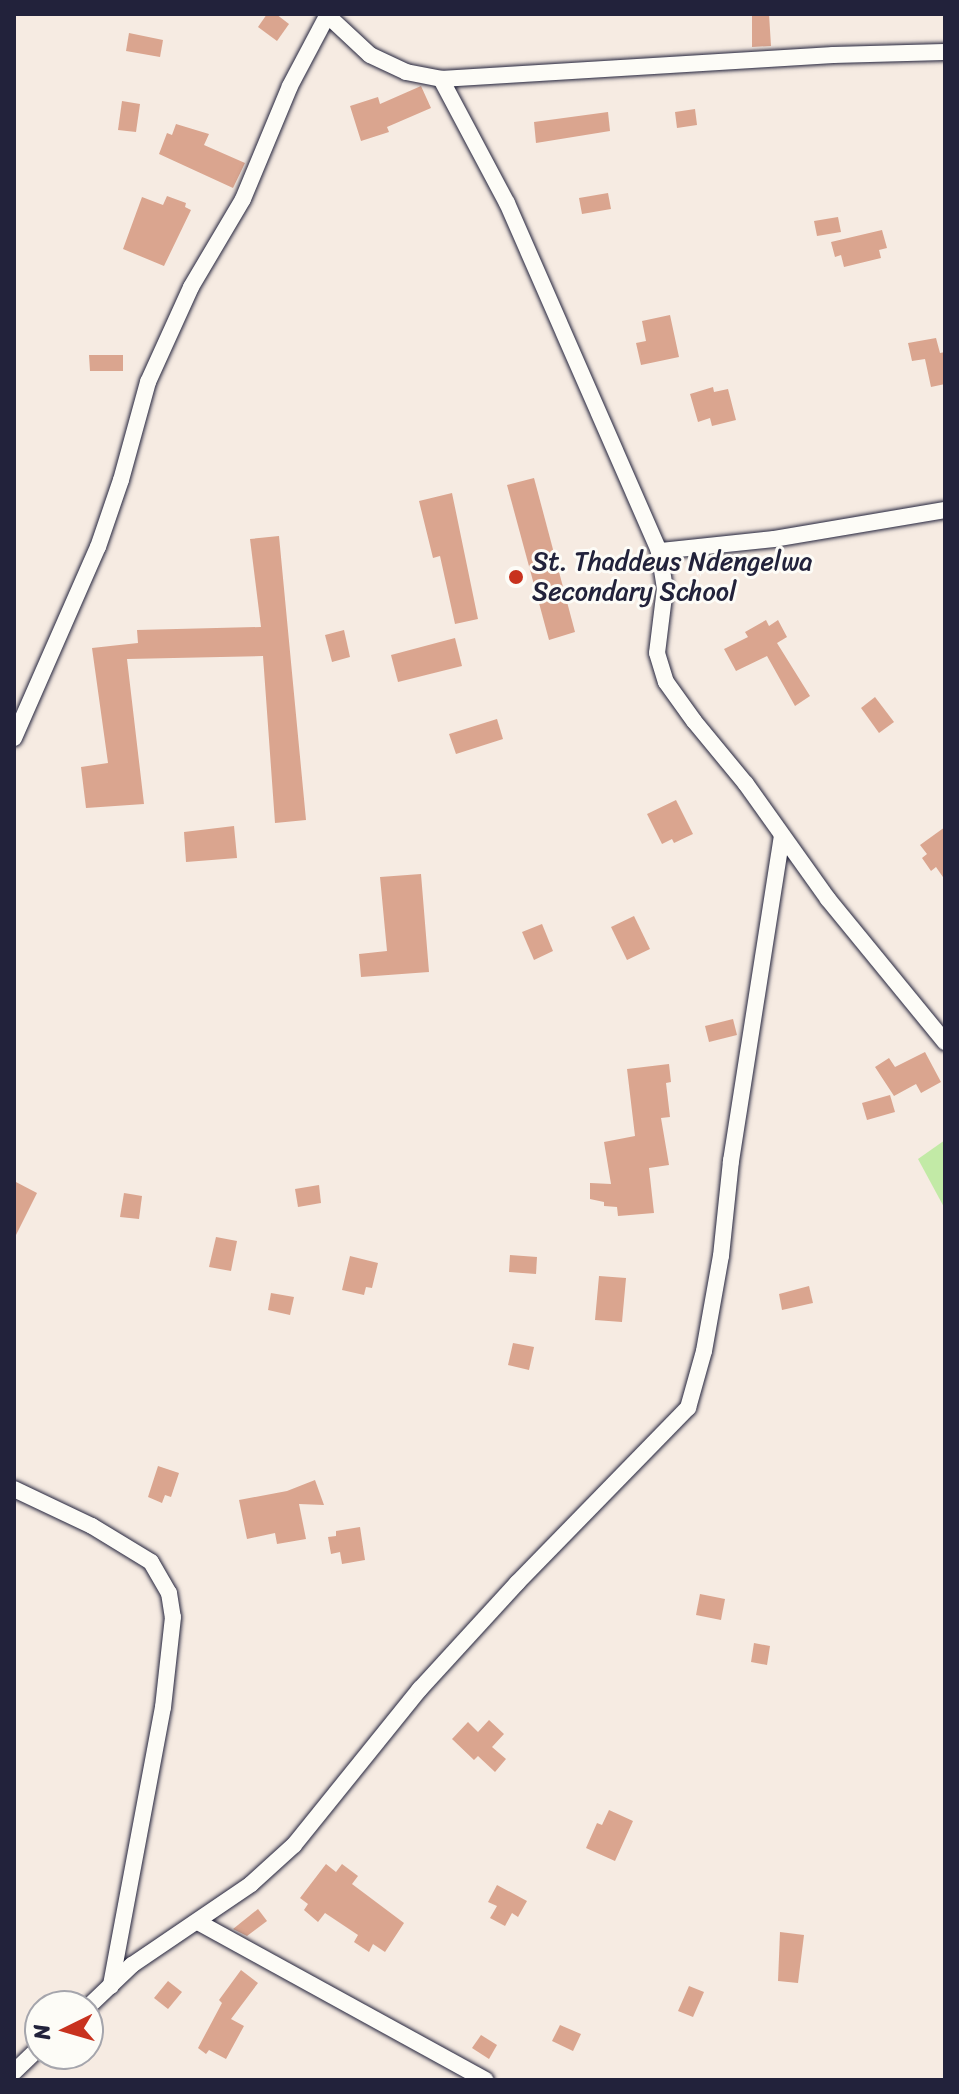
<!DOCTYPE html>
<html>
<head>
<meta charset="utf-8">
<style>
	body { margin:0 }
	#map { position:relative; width:959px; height:2094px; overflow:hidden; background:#f6ebe2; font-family:Sriracha,sans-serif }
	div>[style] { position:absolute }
	.green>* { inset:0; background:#c2eaa6 }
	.building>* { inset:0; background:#daa58f }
	.roads { filter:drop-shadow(0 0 2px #22223b) drop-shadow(0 0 2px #22223b) }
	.minor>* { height:16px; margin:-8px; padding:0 8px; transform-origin:8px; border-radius:8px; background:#fdfcf7 }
	.dots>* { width:22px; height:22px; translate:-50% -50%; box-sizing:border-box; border:4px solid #fdfcf7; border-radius:50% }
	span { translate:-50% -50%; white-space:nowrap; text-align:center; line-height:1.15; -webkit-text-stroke:6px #fdfcf7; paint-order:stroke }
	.poi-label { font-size:26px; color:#22223b }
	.left { translate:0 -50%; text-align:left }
	.frame { position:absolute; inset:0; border:16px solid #22223b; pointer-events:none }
	.north { position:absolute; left:24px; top:1990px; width:80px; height:80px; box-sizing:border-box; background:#fdfcf7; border:2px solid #a5a5ac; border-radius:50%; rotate:265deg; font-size:22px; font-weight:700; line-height:32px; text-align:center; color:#22223b }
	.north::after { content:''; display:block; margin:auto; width:28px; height:36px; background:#c8321e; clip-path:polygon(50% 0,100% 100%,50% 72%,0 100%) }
</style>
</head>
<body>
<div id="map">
	<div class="green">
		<div style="clip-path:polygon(945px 1140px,945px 1209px,918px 1159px)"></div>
	</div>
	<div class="building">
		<div style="clip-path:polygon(267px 14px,276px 14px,289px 24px,277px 41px,258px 27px)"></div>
		<div style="clip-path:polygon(752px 14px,769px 14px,771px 46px,752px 47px)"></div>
		<div style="clip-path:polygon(129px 33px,163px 40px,160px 57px,126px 51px)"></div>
		<div style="clip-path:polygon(421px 86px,431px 108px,387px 127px,389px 132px,361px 141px,350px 106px,378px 97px,380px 104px)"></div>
		<div style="clip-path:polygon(122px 101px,140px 104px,136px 132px,118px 130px)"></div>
		<div style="clip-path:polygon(695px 109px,697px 125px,677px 128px,675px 112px)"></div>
		<div style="clip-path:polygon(608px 112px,610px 131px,536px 143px,534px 122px)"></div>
		<div style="clip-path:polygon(176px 124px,209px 134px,204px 145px,245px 163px,233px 188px,159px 154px,167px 133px,172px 135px)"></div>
		<div style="clip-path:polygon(608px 193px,611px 209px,582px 214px,579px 198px)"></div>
		<div style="clip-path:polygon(167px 196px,186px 203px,185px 207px,191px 210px,164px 266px,123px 249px,142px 197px,163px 205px)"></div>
		<div style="clip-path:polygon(838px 217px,841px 232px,817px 236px,814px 221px)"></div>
		<div style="clip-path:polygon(882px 230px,887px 248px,879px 250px,881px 258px,844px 267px,841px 255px,835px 257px,831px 242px)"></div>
		<div style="clip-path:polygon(670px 315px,679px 357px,641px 365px,636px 343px,646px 341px,642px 321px)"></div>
		<div style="clip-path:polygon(936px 338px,940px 353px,945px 352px,945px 384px,931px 387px,925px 359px,912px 361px,908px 343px)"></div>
		<div style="clip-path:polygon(89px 355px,123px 355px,123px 371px,90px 371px)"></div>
		<div style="clip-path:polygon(713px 387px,714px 392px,728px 389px,736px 420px,712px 426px,710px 418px,698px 422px,690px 394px)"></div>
		<div style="clip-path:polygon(534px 478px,575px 632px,549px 640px,507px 485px)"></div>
		<div style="clip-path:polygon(452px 493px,478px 619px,455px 624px,440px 556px,433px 558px,419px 501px)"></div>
		<div style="clip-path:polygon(279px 536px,306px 820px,275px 823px,263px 656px,127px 659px,144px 804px,86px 808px,81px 767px,108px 763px,92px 648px,138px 643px,137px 630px,261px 627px,250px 539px)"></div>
		<div style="clip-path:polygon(766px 620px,769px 626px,778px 620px,787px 637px,777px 643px,810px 696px,795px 706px,767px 656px,736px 671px,724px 649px,748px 637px,745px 632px)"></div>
		<div style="clip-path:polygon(344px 630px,350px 657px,332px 662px,325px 635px)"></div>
		<div style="clip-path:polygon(455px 638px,462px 666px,398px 682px,391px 655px)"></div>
		<div style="clip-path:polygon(875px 697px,894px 722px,879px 733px,861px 708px)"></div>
		<div style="clip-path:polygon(497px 719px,503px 739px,456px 754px,449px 734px)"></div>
		<div style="clip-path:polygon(676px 800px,693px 834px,674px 843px,672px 839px,662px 844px,647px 814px)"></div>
		<div style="clip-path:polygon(234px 826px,237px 858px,186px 862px,184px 832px)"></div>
		<div style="clip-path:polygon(945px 827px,945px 880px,936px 867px,931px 871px,922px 858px,927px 854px,920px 845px)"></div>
		<div style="clip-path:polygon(421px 874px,429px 972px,361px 977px,359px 954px,387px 951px,380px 877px)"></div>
		<div style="clip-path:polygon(634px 916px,650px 949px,627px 960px,611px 927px)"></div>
		<div style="clip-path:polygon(542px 924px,553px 951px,534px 960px,522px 932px)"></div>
		<div style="clip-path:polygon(733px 1019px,737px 1035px,709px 1042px,705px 1026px)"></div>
		<div style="clip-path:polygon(925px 1052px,941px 1082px,921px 1093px,916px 1084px,894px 1096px,875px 1067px,889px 1058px,895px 1067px)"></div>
		<div style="clip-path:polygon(669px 1064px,671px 1082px,666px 1083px,670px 1117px,661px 1118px,669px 1165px,649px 1168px,654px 1213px,618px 1216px,617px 1207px,604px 1206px,604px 1202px,590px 1199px,590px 1183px,611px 1184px,604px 1142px,635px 1136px,627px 1069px)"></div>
		<div style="clip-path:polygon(890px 1095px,895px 1112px,867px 1120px,862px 1103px)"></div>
		<div style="clip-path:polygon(14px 1181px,37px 1193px,14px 1239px)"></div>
		<div style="clip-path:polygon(319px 1185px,321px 1203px,298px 1207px,295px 1189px)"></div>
		<div style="clip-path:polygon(124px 1193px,142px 1196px,139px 1219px,120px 1217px)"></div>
		<div style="clip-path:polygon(216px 1237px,237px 1241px,231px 1271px,209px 1267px)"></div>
		<div style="clip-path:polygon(510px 1255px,537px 1257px,536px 1274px,509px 1272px)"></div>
		<div style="clip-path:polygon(350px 1256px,378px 1263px,372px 1288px,366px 1287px,364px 1295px,342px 1290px)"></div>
		<div style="clip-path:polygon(599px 1276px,626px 1278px,622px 1322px,595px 1320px)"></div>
		<div style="clip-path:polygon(809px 1286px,813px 1303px,782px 1310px,779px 1294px)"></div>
		<div style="clip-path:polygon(271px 1293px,294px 1297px,290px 1315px,268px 1310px)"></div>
		<div style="clip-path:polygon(513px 1343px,534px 1347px,529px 1370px,508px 1365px)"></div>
		<div style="clip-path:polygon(158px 1466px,179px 1473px,171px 1497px,165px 1495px,162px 1503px,148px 1497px)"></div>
		<div style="clip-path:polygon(315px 1480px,324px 1505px,299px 1504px,306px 1539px,277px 1544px,275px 1533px,247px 1539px,239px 1500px,287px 1491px)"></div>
		<div style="clip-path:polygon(360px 1527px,365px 1560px,342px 1564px,340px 1552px,331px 1554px,328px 1537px,336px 1536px,336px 1531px)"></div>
		<div style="clip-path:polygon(700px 1594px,725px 1599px,721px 1620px,696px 1615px)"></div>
		<div style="clip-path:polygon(754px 1643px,770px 1646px,767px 1665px,751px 1662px)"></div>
		<div style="clip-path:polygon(489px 1720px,504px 1734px,492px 1747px,506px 1759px,495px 1772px,478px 1756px,474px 1760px,452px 1739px,468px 1722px,478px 1732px)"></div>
		<div style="clip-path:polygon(609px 1810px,633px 1821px,615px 1861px,586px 1848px,597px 1823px,602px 1825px)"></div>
		<div style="clip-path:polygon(326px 1864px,336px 1872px,342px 1864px,358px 1876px,352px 1884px,404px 1923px,385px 1952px,373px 1944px,369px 1952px,354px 1942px,358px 1935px,325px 1913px,318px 1922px,304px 1910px,308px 1904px,300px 1898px)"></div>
		<div style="clip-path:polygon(497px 1885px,527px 1901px,518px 1917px,512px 1913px,505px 1926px,490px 1918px,497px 1906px,488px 1902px)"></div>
		<div style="clip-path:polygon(258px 1909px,267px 1921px,247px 1936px,233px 1929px)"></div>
		<div style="clip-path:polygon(780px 1932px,804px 1935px,798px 1983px,778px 1981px)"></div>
		<div style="clip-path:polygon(241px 1970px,258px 1983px,231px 2019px,244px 2026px,226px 2059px,209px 2050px,206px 2054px,198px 2048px,222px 2003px,219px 2000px)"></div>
		<div style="clip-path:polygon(168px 1981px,182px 1992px,168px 2009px,154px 1998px)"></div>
		<div style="clip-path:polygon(689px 1986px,704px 1992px,693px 2017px,678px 2011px)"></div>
		<div style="clip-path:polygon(560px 2025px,581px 2034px,573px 2051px,552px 2041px)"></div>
		<div style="clip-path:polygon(481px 2035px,497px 2045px,489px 2059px,472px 2048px)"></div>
	</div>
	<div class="roads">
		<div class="minor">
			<div style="left:326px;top:14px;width:60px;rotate:43deg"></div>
			<div style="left:370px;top:55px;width:40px;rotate:25deg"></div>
			<div style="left:406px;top:72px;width:36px;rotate:11deg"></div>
			<div style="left:441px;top:79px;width:140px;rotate:62deg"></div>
			<div style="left:507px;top:203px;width:380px;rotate:66.4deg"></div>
			<div style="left:441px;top:79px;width:393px;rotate:-3.5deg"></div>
			<div style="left:833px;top:55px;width:112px;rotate:-1.5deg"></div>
			<div style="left:945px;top:510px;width:173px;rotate:170.4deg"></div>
			<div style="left:774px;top:539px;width:116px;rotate:174deg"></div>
			<div style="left:659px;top:551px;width:37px;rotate:81deg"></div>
			<div style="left:665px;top:588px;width:65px;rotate:97deg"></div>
			<div style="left:657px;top:653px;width:30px;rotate:73deg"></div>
			<div style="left:666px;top:682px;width:48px;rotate:54.3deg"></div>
			<div style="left:694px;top:721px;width:82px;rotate:50.5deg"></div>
			<div style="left:746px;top:784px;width:141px;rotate:54.5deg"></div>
			<div style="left:828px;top:899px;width:185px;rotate:50.7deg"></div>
			<div style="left:14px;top:738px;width:209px;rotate:-66.3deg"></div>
			<div style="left:98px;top:547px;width:71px;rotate:-71.1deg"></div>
			<div style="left:121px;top:480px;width:102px;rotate:-74.6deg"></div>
			<div style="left:148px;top:382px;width:104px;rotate:-65.6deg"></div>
			<div style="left:191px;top:287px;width:102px;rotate:-59.4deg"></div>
			<div style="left:243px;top:199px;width:122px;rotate:-67.4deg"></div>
			<div style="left:290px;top:86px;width:79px;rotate:-62.1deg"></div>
			<div style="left:14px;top:1489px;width:86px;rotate:25.4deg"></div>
			<div style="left:92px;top:1526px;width:69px;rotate:31.4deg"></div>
			<div style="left:151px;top:1562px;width:36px;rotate:60deg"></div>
			<div style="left:169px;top:1593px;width:24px;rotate:81deg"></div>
			<div style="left:173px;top:1617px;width:91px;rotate:96.3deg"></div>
			<div style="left:163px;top:1707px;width:284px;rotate:100.6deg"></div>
			<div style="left:198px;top:1922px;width:328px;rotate:28.8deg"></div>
			<div style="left:88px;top:2007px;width:61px;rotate:-43.7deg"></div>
			<div style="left:132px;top:1965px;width:144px;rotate:-34.2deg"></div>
			<div style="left:251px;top:1884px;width:58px;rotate:-42.2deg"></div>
			<div style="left:294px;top:1845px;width:201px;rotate:-51.1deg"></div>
			<div style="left:420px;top:1689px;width:144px;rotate:-47.5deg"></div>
			<div style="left:517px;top:1583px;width:245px;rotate:-45.7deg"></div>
			<div style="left:688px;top:1408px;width:59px;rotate:-74.3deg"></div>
			<div style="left:704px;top:1351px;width:97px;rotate:-79.9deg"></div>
			<div style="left:721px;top:1256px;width:96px;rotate:-84deg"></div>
			<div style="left:731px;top:1161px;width:328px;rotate:-81.1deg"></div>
			<div style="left:14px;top:2072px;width:36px;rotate:-44deg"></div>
		</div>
	</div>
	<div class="dots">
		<div style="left:516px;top:577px;background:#c8321e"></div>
	</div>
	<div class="poi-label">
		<span class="left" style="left:532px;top:577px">St. Thaddeus Ndengelwa<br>Secondary School</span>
	</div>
	<div class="frame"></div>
	<div class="north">N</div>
</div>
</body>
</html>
